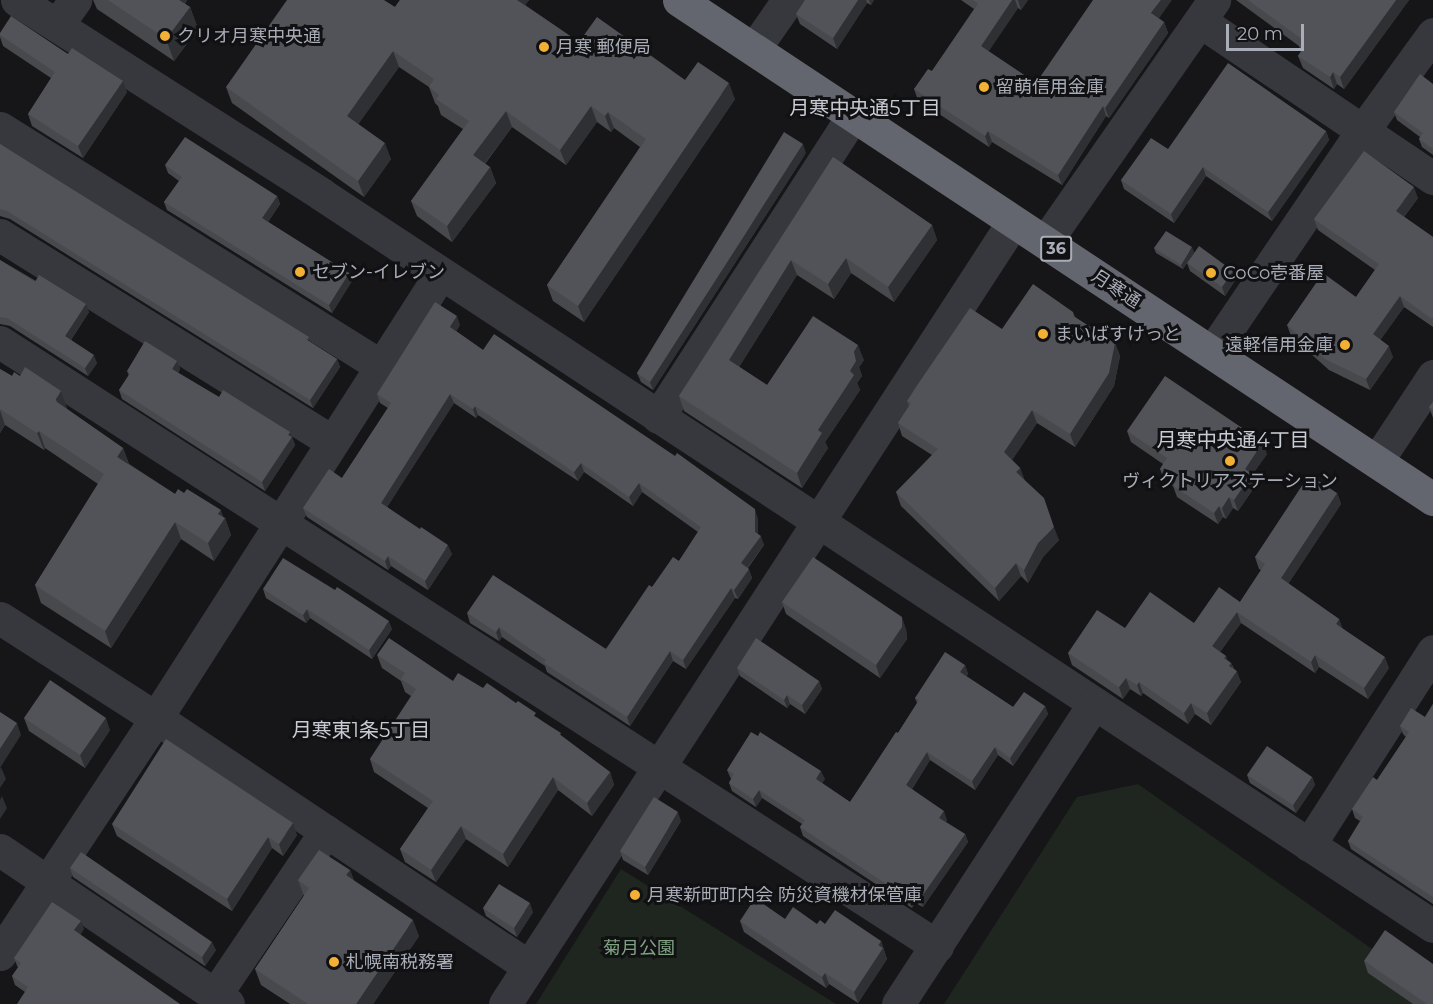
<!DOCTYPE html>
<html>
<head>
<meta charset="utf-8">
<style>
	body { margin:0 }
	#map { position:relative; width:1433px; height:1004px; overflow:hidden; background:#161618; font-family:Montserrat,"Noto Sans JP",sans-serif }
	div>[style] { position:absolute }
	.green>* { inset:0; background:#1e261f }
	.minor>* { height:33px; margin:-16.5px; padding:0 16.5px; transform-origin:16.5px; border-radius:16.5px; background:#37383d }
	.highway>* { height:33px; margin:-16.5px; padding:0 16.5px; transform-origin:16.5px; border-radius:16.5px; background:#63666e }
	.wall>* { inset:0; background:#47494d }
	.shaded-wall>* { inset:0; background:#2f3033 }
	.building>* { inset:0; background:#525359 }
	.dots>* { width:16px; height:16px; translate:-50% -50%; box-sizing:border-box; border:3px solid #111113; border-radius:50% }
	span { translate:-50% -50%; white-space:nowrap; text-align:center; line-height:1.15; -webkit-text-stroke:6px #111113; paint-order:stroke }
	.shield-label span { padding:2px 4px; background:#111113; border:2px solid; border-radius:4px; -webkit-text-stroke-width:0 }
	.shield-label { font-size:16px; color:#a8adb8; font-weight:700 }
	.poi-label { font-size:18px; color:#a8adb8 }
	.left { translate:0 -50%; text-align:left }
	.right { translate:-100% -50%; text-align:right }
	.street-label { font-size:18px; color:#a8adb8 }
	.park-label { font-size:18px; color:#7fa381 }
	.neighbourhood-label { font-size:20px; color:#c9ccd4 }
	.scale { position:absolute; left:1226px; top:24px; width:78px; height:27px; box-sizing:border-box; border:3px solid #a8adb8; border-top:0; padding-left:8px; font-size:18px; line-height:21px; white-space:nowrap; color:#a8adb8; -webkit-text-stroke:4px #111113; paint-order:stroke }
</style>
</head>
<body>
<div id="map">
	<div class="green">
		<div style="clip-path:polygon(1138px 784px,1433px 992px,1433px 1004px,944px 1004px,1077px 797px)"></div>
		<div style="clip-path:polygon(621px 869px,836px 1004px,536px 1004px)"></div>
	</div>
	<div class="minor">
		<div style="left:17px;top:0;width:361px;rotate:32.5deg"></div>
		<div style="left:321px;top:194px;width:1331px;rotate:33.36deg"></div>
		<div style="left:1200px;top:21px;width:281px;rotate:34deg"></div>
		<div style="left:57px;top:25px;width:31px;rotate:-54deg"></div>
		<div style="left:754px;top:49px;width:60px;rotate:-55.2deg"></div>
		<div style="left:0;top:128px;width:449px;rotate:32deg"></div>
		<div style="left:0;top:235px;width:391px;rotate:31.9deg"></div>
		<div style="left:1046px;top:241px;width:294px;rotate:-55.1deg"></div>
		<div style="left:0;top:342px;width:1115px;rotate:32.81deg"></div>
		<div style="left:1212px;top:352px;width:256px;rotate:-55.8deg"></div>
		<div style="left:1356px;top:140px;width:131px;rotate:-54deg"></div>
		<div style="left:658px;top:417px;width:359px;rotate:-57.1deg"></div>
		<div style="left:1377px;top:461px;width:102px;rotate:-56.6deg"></div>
		<div style="left:0;top:618px;width:185px;rotate:32.7deg"></div>
		<div style="left:156px;top:718px;width:448px;rotate:33.7deg"></div>
		<div style="left:1309px;top:845px;width:230px;rotate:-57.4deg"></div>
		<div style="left:0;top:850px;width:275px;rotate:34deg"></div>
		<div style="left:0;top:954px;width:283px;rotate:-56.5deg"></div>
		<div style="left:156px;top:718px;width:528px;rotate:-57.36deg"></div>
		<div style="left:215px;top:995px;width:198px;rotate:-55.9deg"></div>
		<div style="left:505px;top:1004px;width:933px;rotate:-56.99deg"></div>
		<div style="left:898px;top:1004px;width:359px;rotate:-56.9deg"></div>
	</div>
	<div class="highway">
		<div style="left:679px;top:0;width:904px;rotate:33.5deg"></div>
	</div>
	<div class="wall">
		<div style="clip-path:polygon(93px 0,187px 0,185px 4px,190px 7px,198px 29px,174px 61px,97px 9px)"></div>
		<div style="clip-path:polygon(400px 0,529px 0,525px 5px,579px 42px,685px 80px,735px 99px,584px 322px,553px 301px,547px 285px,640px 147px,614px 128px,611px 132px,597px 122px,566px 165px,512px 127px,485px 164px,490px 167px,496px 183px,452px 242px,417px 216px,411px 201px,463px 129px,441px 115px,438px 106px,435px 103px,429px 87px,399px 67px,358px 124px,391px 159px,364px 197px,232px 103px,226px 87px,395px 7px)"></div>
		<div style="clip-path:polygon(805px 0,874px 0,871px 5px,867px 3px,837px 49px,800px 24px,796px 14px)"></div>
		<div style="clip-path:polygon(961px 0,1028px 0,1021px 10px,1018px 8px,988px 51px,1036px 83px,1158px 18px,1164px 22px,1168px 33px,1109px 118px,1106px 116px,1062px 185px,992px 142px,989px 147px,918px 100px,914px 89px,932px 71px,974px 9px)"></div>
		<div style="clip-path:polygon(1236px 0,1409px 0,1344px 89px,1337px 84px,1334px 89px,1303px 68px,1298px 56px,1301px 51px,1299px 46px)"></div>
		<div style="clip-path:polygon(0 33px,68px 54px,127px 92px,83px 158px,32px 126px,28px 114px,51px 78px,3px 46px,0 37px)"></div>
		<div style="clip-path:polygon(1433px 84px,1433px 155px,1422px 147px,1419px 139px,1420px 137px,1397px 120px,1394px 112px)"></div>
		<div style="clip-path:polygon(1326px 131px,1329px 140px,1272px 221px,1206px 176px,1174px 223px,1124px 189px,1121px 180px,1168px 149px)"></div>
		<div style="clip-path:polygon(0 144px,337px 359px,340px 367px,313px 408px,10px 219px,0 216px)"></div>
		<div style="clip-path:polygon(806px 153px,653px 390px,641px 382px,637px 373px)"></div>
		<div style="clip-path:polygon(833px 157px,932px 225px,937px 240px,894px 302px,851px 273px,834px 299px,797px 275px,739px 367px,767px 385px,864px 360px,859px 367px,862px 376px,857px 383px,860px 390px,825px 442px,828px 448px,802px 488px,684px 411px,679px 396px)"></div>
		<div style="clip-path:polygon(165px 165px,277px 196px,280px 204px,268px 222px,349px 273px,352px 281px,332px 313px,167px 210px,164px 202px,179px 181px,168px 173px)"></div>
		<div style="clip-path:polygon(1418px 198px,1404px 217px,1433px 237px,1433px 327px,1404px 307px,1380px 340px,1393px 357px,1370px 390px,1329px 370px,1291px 336px,1287px 325px,1356px 297px,1375px 270px,1318px 230px,1314px 219px)"></div>
		<div style="clip-path:polygon(1154px 248px,1194px 252px,1183px 269px,1156px 253px)"></div>
		<div style="clip-path:polygon(0 260px,89px 312px,71px 340px,97px 363px,88px 376px,10px 326px,0 324px)"></div>
		<div style="clip-path:polygon(1187px 263px,1236px 279px,1225px 296px,1190px 271px)"></div>
		<div style="clip-path:polygon(1073px 312px,1075px 317px,1115px 343px,1120px 356px,1114px 386px,1075px 447px,1037px 423px,1012px 460px,1020px 468px,1024px 479px,1059px 540px,1043px 557px,1028px 583px,1021px 576px,999px 601px,901px 506px,896px 492px,932px 455px,902px 436px,898px 423px,909px 406px,907px 401px,1002px 329px)"></div>
		<div style="clip-path:polygon(460px 325px,456px 331px,483px 350px,758px 519px,758px 534px,764px 545px,748px 568px,752px 578px,738px 599px,735px 598px,686px 669px,673px 661px,630px 726px,547px 672px,545px 666px,502px 637px,499px 641px,470px 623px,467px 613px,606px 649px,652px 587px,679px 561px,698px 532px,642px 492px,633px 506px,584px 472px,578px 481px,478px 415px,476px 418px,454px 403px,387px 507px,452px 554px,428px 590px,391px 566px,388px 570px,307px 517px,303px 508px,342px 478px,388px 408px,380px 403px,377px 394px)"></div>
		<div style="clip-path:polygon(177px 361px,180px 369px,178px 373px,219px 397px,290px 432px,295px 445px,265px 491px,122px 399px,119px 390px,129px 376px,127px 371px)"></div>
		<div style="clip-path:polygon(0 369px,67px 408px,67px 409px,123px 448px,129px 464px,175px 494px,225px 518px,231px 535px,214px 561px,181px 539px,111px 648px,41px 603px,35px 585px,98px 484px,45px 448px,44px 450px,5px 425px,0 433px)"></div>
		<div style="clip-path:polygon(1433px 402px,1433px 418px,1429px 407px)"></div>
		<div style="clip-path:polygon(1127px 431px,1267px 454px,1252px 475px,1256px 485px,1238px 511px,1233px 508px,1226px 519px,1223px 517px,1218px 524px,1177px 497px,1173px 486px,1164px 480px,1160px 469px,1163px 464px,1131px 442px)"></div>
		<div style="clip-path:polygon(1337px 493px,1341px 504px,1288px 584px,1339px 619px,1342px 628px,1389px 668px,1368px 699px,1319px 667px,1315px 673px,1241px 623px,1220px 652px,1226px 656px,1227px 660px,1231px 663px,1241px 682px,1211px 725px,1195px 714px,1188px 724px,1143px 693px,1141px 696px,1130px 689px,1123px 699px,1072px 665px,1068px 653px,1125px 628px,1194px 623px,1240px 602px,1261px 570px,1259px 569px,1255px 557px)"></div>
		<div style="clip-path:polygon(263px 589px,392px 629px,372px 659px,310px 618px,306px 623px,266px 598px)"></div>
		<div style="clip-path:polygon(782px 602px,906px 629px,907px 639px,880px 678px,786px 614px)"></div>
		<div style="clip-path:polygon(377px 655px,453px 681px,483px 688px,538px 718px,610px 772px,614px 785px,592px 816px,558px 790px,508px 867px,466px 839px,436px 882px,405px 862px,400px 849px,428px 808px,374px 772px,370px 759px,411px 696px,405px 692px,401px 681px,382px 668px)"></div>
		<div style="clip-path:polygon(965px 665px,968px 674px,966px 676px,1013px 707px,1045px 706px,1048px 714px,1013px 766px,998px 755px,975px 790px,930px 760px,912px 789px,947px 820px,946px 822px,965px 834px,968px 842px,923px 907px,915px 903px,912px 908px,803px 836px,800px 827px,802px 824px,762px 798px,756px 807px,732px 791px,729px 783px,731px 779px,727px 770px,825px 779px,822px 783px,850px 802px,898px 733px,917px 703px,915px 698px)"></div>
		<div style="clip-path:polygon(737px 668px,819px 681px,822px 689px,805px 714px,790px 704px,787px 708px,740px 676px)"></div>
		<div style="clip-path:polygon(1433px 704px,1433px 904px,1351px 849px,1348px 841px,1360px 821px,1355px 818px,1352px 809px,1377px 780px,1406px 737px,1403px 734px,1400px 726px,1425px 717px)"></div>
		<div style="clip-path:polygon(24px 718px,110px 730px,85px 768px,29px 731px)"></div>
		<div style="clip-path:polygon(1247px 775px,1312px 777px,1315px 785px,1296px 813px,1250px 783px)"></div>
		<div style="clip-path:polygon(681px 821px,648px 875px,623px 860px,620px 851px)"></div>
		<div style="clip-path:polygon(112px 824px,297px 835px,283px 856px,272px 848px,232px 911px,117px 836px)"></div>
		<div style="clip-path:polygon(70px 868px,216px 950px,205px 966px,73px 877px)"></div>
		<div style="clip-path:polygon(350px 870px,354px 881px,419px 936px,373px 1004px,290px 1004px,261px 985px,255px 969px,304px 896px,298px 880px)"></div>
		<div style="clip-path:polygon(483px 908px,533px 912px,517px 937px,486px 916px)"></div>
		<div style="clip-path:polygon(785px 919px,817px 924px,825px 924px,881px 941px,887px 959px,858px 1003px,829px 984px,826px 988px,744px 932px,740px 921px)"></div>
		<div style="clip-path:polygon(84px 929px,25px 992px,15px 985px,12px 976px,18px 968px,14px 958px)"></div>
		<div style="clip-path:polygon(1364px 961px,1433px 1004px,1413px 1004px,1368px 973px)"></div>
	</div>
	<div class="shaded-wall">
		<div style="clip-path:polygon(171px 0,187px 0,177px 15px)"></div>
		<div style="clip-path:polygon(515px 0,529px 0,519px 13px)"></div>
		<div style="clip-path:polygon(858px 0,866px 0,867px 3px,837px 49px,833px 38px)"></div>
		<div style="clip-path:polygon(869px 0,874px 0,871px 5px)"></div>
		<div style="clip-path:polygon(1012px 0,1015px 0,1018px 8px,985px 57px,981px 46px)"></div>
		<div style="clip-path:polygon(1018px 0,1028px 0,1021px 10px)"></div>
		<div style="clip-path:polygon(1161px 0,1172px 0,1155px 24px,1151px 13px)"></div>
		<div style="clip-path:polygon(1396px 0,1409px 0,1344px 89px,1340px 77px)"></div>
		<div style="clip-path:polygon(190px 7px,198px 29px,174px 61px,166px 39px)"></div>
		<div style="clip-path:polygon(1164px 22px,1168px 33px,1109px 118px,1105px 108px)"></div>
		<div style="clip-path:polygon(393px 51px,399px 67px,353px 132px,347px 116px)"></div>
		<div style="clip-path:polygon(1333px 72px,1337px 84px,1334px 89px,1330px 77px)"></div>
		<div style="clip-path:polygon(123px 81px,127px 92px,83px 158px,78px 146px)"></div>
		<div style="clip-path:polygon(729px 83px,735px 99px,584px 322px,578px 306px)"></div>
		<div style="clip-path:polygon(591px 106px,597px 122px,566px 165px,560px 150px)"></div>
		<div style="clip-path:polygon(1103px 106px,1106px 116px,1062px 185px,1058px 175px)"></div>
		<div style="clip-path:polygon(506px 111px,512px 127px,479px 171px,473px 155px)"></div>
		<div style="clip-path:polygon(608px 112px,614px 128px,611px 132px,605px 116px)"></div>
		<div style="clip-path:polygon(988px 131px,992px 142px,989px 147px,985px 136px)"></div>
		<div style="clip-path:polygon(1326px 131px,1329px 140px,1272px 221px,1268px 212px)"></div>
		<div style="clip-path:polygon(385px 143px,391px 159px,364px 197px,358px 181px)"></div>
		<div style="clip-path:polygon(803px 144px,806px 153px,653px 390px,650px 382px)"></div>
		<div style="clip-path:polygon(490px 167px,496px 183px,452px 242px,447px 226px)"></div>
		<div style="clip-path:polygon(1203px 167px,1206px 176px,1174px 223px,1171px 214px)"></div>
		<div style="clip-path:polygon(1414px 187px,1418px 198px,1400px 222px,1396px 211px)"></div>
		<div style="clip-path:polygon(277px 196px,280px 204px,265px 226px,262px 218px)"></div>
		<div style="clip-path:polygon(932px 225px,937px 240px,894px 302px,888px 287px)"></div>
		<div style="clip-path:polygon(1192px 247px,1194px 252px,1183px 269px,1181px 265px)"></div>
		<div style="clip-path:polygon(846px 258px,851px 273px,834px 299px,828px 284px)"></div>
		<div style="clip-path:polygon(791px 260px,797px 275px,734px 375px,729px 360px)"></div>
		<div style="clip-path:polygon(1233px 271px,1236px 279px,1225px 296px,1222px 287px)"></div>
		<div style="clip-path:polygon(349px 273px,352px 281px,332px 313px,329px 305px)"></div>
		<div style="clip-path:polygon(1400px 296px,1404px 307px,1377px 345px,1373px 334px)"></div>
		<div style="clip-path:polygon(86px 304px,89px 312px,68px 344px,65px 336px)"></div>
		<div style="clip-path:polygon(457px 316px,460px 325px,453px 336px,450px 327px)"></div>
		<div style="clip-path:polygon(1115px 343px,1120px 356px,1114px 386px,1075px 447px,1070px 434px)"></div>
		<div style="clip-path:polygon(858px 345px,864px 360px,859px 367px,862px 376px,857px 383px,860px 390px,825px 442px,828px 448px,802px 488px,797px 473px,854px 352px)"></div>
		<div style="clip-path:polygon(1389px 346px,1393px 357px,1370px 390px,1366px 379px)"></div>
		<div style="clip-path:polygon(94px 355px,97px 363px,88px 376px,85px 368px)"></div>
		<div style="clip-path:polygon(337px 359px,340px 367px,313px 408px,310px 400px)"></div>
		<div style="clip-path:polygon(177px 361px,180px 369px,175px 377px,172px 369px)"></div>
		<div style="clip-path:polygon(61px 391px,67px 408px,62px 416px,56px 399px)"></div>
		<div style="clip-path:polygon(450px 394px,454px 403px,384px 512px,381px 503px)"></div>
		<div style="clip-path:polygon(475px 406px,478px 415px,476px 418px,473px 409px)"></div>
		<div style="clip-path:polygon(0 410px,5px 425px,0 433px)"></div>
		<div style="clip-path:polygon(1032px 410px,1037px 423px,1008px 466px,1004px 452px)"></div>
		<div style="clip-path:polygon(39px 431px,45px 448px,44px 450px,37px 433px)"></div>
		<div style="clip-path:polygon(290px 432px,295px 445px,265px 491px,262px 482px)"></div>
		<div style="clip-path:polygon(1263px 442px,1267px 454px,1252px 475px,1256px 485px,1238px 511px,1234px 500px,1245px 469px)"></div>
		<div style="clip-path:polygon(123px 448px,129px 465px,117px 457px)"></div>
		<div style="clip-path:polygon(581px 463px,584px 472px,578px 481px,574px 472px)"></div>
		<div style="clip-path:polygon(1020px 468px,1025px 481px,1016px 472px)"></div>
		<div style="clip-path:polygon(639px 483px,642px 492px,633px 506px,629px 497px)"></div>
		<div style="clip-path:polygon(1337px 493px,1341px 504px,1285px 589px,1281px 578px)"></div>
		<div style="clip-path:polygon(1229px 497px,1233px 508px,1226px 519px,1222px 508px)"></div>
		<div style="clip-path:polygon(1219px 506px,1223px 517px,1218px 524px,1214px 513px)"></div>
		<div style="clip-path:polygon(755px 509px,758px 519px,758px 539px,761px 536px,764px 545px,744px 572px,741px 563px,755px 532px)"></div>
		<div style="clip-path:polygon(221px 510px,224px 519px,225px 518px,231px 535px,214px 561px,208px 543px,218px 514px)"></div>
		<div style="clip-path:polygon(175px 522px,181px 539px,111px 648px,105px 631px)"></div>
		<div style="clip-path:polygon(1054px 527px,1059px 540px,1043px 557px,1028px 583px,1024px 570px,1038px 543px)"></div>
		<div style="clip-path:polygon(448px 545px,452px 554px,428px 590px,425px 581px)"></div>
		<div style="clip-path:polygon(388px 556px,391px 566px,388px 570px,385px 561px)"></div>
		<div style="clip-path:polygon(1016px 563px,1021px 576px,999px 601px,995px 588px)"></div>
		<div style="clip-path:polygon(749px 569px,752px 578px,738px 599px,734px 590px)"></div>
		<div style="clip-path:polygon(731px 588px,735px 598px,686px 669px,683px 660px)"></div>
		<div style="clip-path:polygon(307px 609px,310px 618px,306px 623px,303px 615px)"></div>
		<div style="clip-path:polygon(1237px 612px,1241px 623px,1216px 657px,1212px 646px)"></div>
		<div style="clip-path:polygon(902px 617px,906px 629px,907px 639px,880px 678px,876px 665px)"></div>
		<div style="clip-path:polygon(1339px 619px,1343px 630px,1336px 624px)"></div>
		<div style="clip-path:polygon(389px 621px,392px 629px,372px 659px,369px 650px)"></div>
		<div style="clip-path:polygon(499px 627px,502px 637px,499px 641px,496px 632px)"></div>
		<div style="clip-path:polygon(670px 651px,673px 661px,630px 726px,627px 717px)"></div>
		<div style="clip-path:polygon(1315px 655px,1319px 667px,1315px 673px,1311px 662px)"></div>
		<div style="clip-path:polygon(1226px 656px,1229px 665px,1231px 663px,1235px 674px,1237px 671px,1241px 682px,1211px 725px,1207px 713px,1224px 658px)"></div>
		<div style="clip-path:polygon(1385px 657px,1389px 668px,1368px 699px,1364px 688px)"></div>
		<div style="clip-path:polygon(965px 665px,968px 674px,964px 681px,960px 672px)"></div>
		<div style="clip-path:polygon(1126px 678px,1130px 689px,1123px 699px,1119px 687px)"></div>
		<div style="clip-path:polygon(819px 681px,822px 689px,805px 714px,802px 705px)"></div>
		<div style="clip-path:polygon(1139px 682px,1143px 693px,1141px 696px,1137px 685px)"></div>
		<div style="clip-path:polygon(787px 695px,790px 704px,787px 708px,784px 700px)"></div>
		<div style="clip-path:polygon(1191px 703px,1195px 714px,1188px 724px,1184px 713px)"></div>
		<div style="clip-path:polygon(1045px 706px,1048px 714px,1013px 766px,1010px 758px)"></div>
		<div style="clip-path:polygon(106px 718px,110px 730px,85px 768px,80px 755px)"></div>
		<div style="clip-path:polygon(17px 723px,21px 735px,0 768px,0 749px)"></div>
		<div style="clip-path:polygon(995px 747px,998px 755px,975px 790px,972px 781px)"></div>
		<div style="clip-path:polygon(927px 752px,930px 760px,909px 793px,906px 785px)"></div>
		<div style="clip-path:polygon(1px 767px,6px 779px,0 788px,0 769px)"></div>
		<div style="clip-path:polygon(821px 771px,825px 779px,819px 787px,816px 779px)"></div>
		<div style="clip-path:polygon(610px 772px,614px 785px,592px 816px,587px 803px)"></div>
		<div style="clip-path:polygon(553px 777px,558px 790px,508px 867px,503px 854px)"></div>
		<div style="clip-path:polygon(1312px 777px,1315px 785px,1296px 813px,1293px 805px)"></div>
		<div style="clip-path:polygon(759px 790px,762px 798px,756px 807px,753px 799px)"></div>
		<div style="clip-path:polygon(2px 796px,7px 808px,0 819px,0 800px)"></div>
		<div style="clip-path:polygon(944px 811px,947px 820px,942px 827px,939px 818px)"></div>
		<div style="clip-path:polygon(678px 812px,681px 821px,648px 875px,645px 867px)"></div>
		<div style="clip-path:polygon(293px 823px,297px 835px,283px 856px,279px 844px)"></div>
		<div style="clip-path:polygon(461px 826px,466px 839px,436px 882px,431px 870px)"></div>
		<div style="clip-path:polygon(965px 834px,968px 842px,923px 907px,920px 899px)"></div>
		<div style="clip-path:polygon(268px 837px,272px 848px,232px 911px,227px 899px)"></div>
		<div style="clip-path:polygon(350px 870px,356px 886px,346px 875px)"></div>
		<div style="clip-path:polygon(912px 894px,915px 903px,912px 908px,909px 899px)"></div>
		<div style="clip-path:polygon(530px 903px,533px 912px,517px 937px,514px 928px)"></div>
		<div style="clip-path:polygon(413px 920px,419px 936px,373px 1004px,356px 1004px)"></div>
		<div style="clip-path:polygon(81px 921px,84px 929px,78px 939px,74px 930px)"></div>
		<div style="clip-path:polygon(881px 941px,887px 959px,858px 1003px,854px 992px)"></div>
		<div style="clip-path:polygon(212px 942px,216px 950px,205px 966px,202px 957px)"></div>
		<div style="clip-path:polygon(825px 973px,829px 984px,826px 988px,822px 977px)"></div>
	</div>
	<div class="building">
		<div style="clip-path:polygon(108px 0,179px 0,190px 7px,166px 39px)"></div>
		<div style="clip-path:polygon(287px 0,384px 0,395px 7px,400px 0,517px 0,579px 42px,597px 17px,685px 80px,698px 62px,729px 83px,578px 306px,547px 285px,646px 139px,608px 112px,605px 116px,591px 106px,560px 150px,506px 111px,473px 155px,490px 167px,447px 226px,411px 201px,469px 121px,436px 99px,439px 95px,429px 87px,434px 79px,393px 51px,347px 116px,385px 143px,358px 181px,226px 87px)"></div>
		<div style="clip-path:polygon(805px 0,858px 0,833px 38px,796px 14px)"></div>
		<div style="clip-path:polygon(973px 0,1012px 0,981px 46px,1036px 83px,1093px 0,1161px 0,1151px 13px,1164px 22px,1105px 108px,1103px 106px,1058px 175px,988px 131px,985px 136px,914px 89px,928px 69px,932px 71px,978px 4px)"></div>
		<div style="clip-path:polygon(1248px 0,1396px 0,1340px 77px,1333px 72px,1330px 77px,1298px 56px,1303px 49px,1299px 46px,1303px 40px)"></div>
		<div style="clip-path:polygon(11px 16px,68px 54px,72px 48px,123px 81px,78px 146px,28px 114px,55px 72px,0 35px,0 33px)"></div>
		<div style="clip-path:polygon(1228px 63px,1326px 131px,1268px 212px,1203px 167px,1171px 214px,1121px 180px,1151px 138px,1168px 149px)"></div>
		<div style="clip-path:polygon(1420px 74px,1433px 84px,1433px 149px,1419px 139px,1423px 133px,1394px 112px)"></div>
		<div style="clip-path:polygon(784px 132px,803px 144px,650px 382px,637px 373px)"></div>
		<div style="clip-path:polygon(185px 137px,277px 196px,262px 218px,349px 273px,329px 305px,164px 202px,182px 177px,165px 165px)"></div>
		<div style="clip-path:polygon(0 144px,309px 337px,307px 340px,337px 359px,310px 400px,7px 211px,0 209px)"></div>
		<div style="clip-path:polygon(1364px 151px,1414px 187px,1396px 211px,1433px 237px,1433px 317px,1432px 319px,1400px 296px,1373px 334px,1389px 346px,1366px 379px,1325px 359px,1287px 325px,1323px 273px,1356px 297px,1379px 264px,1314px 219px)"></div>
		<div style="clip-path:polygon(833px 157px,932px 225px,888px 287px,846px 258px,828px 284px,791px 260px,729px 360px,767px 385px,813px 316px,858px 345px,854px 352px,856px 361px,850px 371px,854px 375px,818px 430px,822px 433px,797px 473px,679px 396px)"></div>
		<div style="clip-path:polygon(1166px 231px,1192px 247px,1181px 265px,1154px 248px)"></div>
		<div style="clip-path:polygon(1199px 246px,1233px 271px,1222px 287px,1187px 263px)"></div>
		<div style="clip-path:polygon(0 260px,35px 282px,39px 275px,86px 304px,65px 336px,94px 355px,85px 368px,7px 318px,0 317px)"></div>
		<div style="clip-path:polygon(1033px 284px,1073px 312px,1073px 316px,1115px 343px,1109px 373px,1070px 434px,1032px 410px,1004px 452px,1020px 468px,1016px 472px,1044px 498px,1054px 527px,1038px 543px,1024px 570px,1016px 563px,995px 588px,896px 492px,938px 449px,898px 423px,911px 403px,907px 401px,918px 384px,970px 308px,1002px 329px)"></div>
		<div style="clip-path:polygon(435px 302px,457px 316px,450px 327px,483px 350px,494px 334px,675px 456px,677px 453px,755px 509px,755px 532px,761px 536px,741px 563px,749px 569px,734px 590px,731px 588px,683px 660px,670px 651px,627px 717px,544px 663px,546px 660px,499px 627px,496px 632px,467px 613px,493px 575px,606px 649px,649px 585px,652px 587px,673px 557px,679px 561px,701px 527px,639px 483px,629px 497px,581px 463px,574px 472px,475px 406px,473px 409px,450px 394px,381px 503px,420px 529px,421px 527px,448px 545px,425px 581px,388px 556px,385px 561px,303px 508px,329px 469px,342px 478px,391px 403px,377px 394px)"></div>
		<div style="clip-path:polygon(145px 341px,177px 361px,172px 369px,219px 397px,223px 390px,290px 432px,288px 435px,292px 437px,262px 482px,119px 390px,130px 373px,127px 371px)"></div>
		<div style="clip-path:polygon(25px 367px,61px 391px,56px 399px,57px 402px,123px 448px,117px 457px,175px 494px,178px 489px,184px 493px,187px 489px,221px 510px,218px 514px,225px 518px,208px 543px,175px 522px,105px 631px,35px 585px,104px 474px,39px 431px,37px 433px,0 409px,0 369px,12px 376px,14px 372px,20px 376px)"></div>
		<div style="clip-path:polygon(1165px 376px,1263px 442px,1245px 469px,1252px 474px,1234px 500px,1229px 497px,1222px 508px,1219px 506px,1214px 513px,1173px 486px,1177px 480px,1160px 469px,1167px 458px,1127px 431px)"></div>
		<div style="clip-path:polygon(1433px 402px,1433px 410px,1429px 407px)"></div>
		<div style="clip-path:polygon(1309px 475px,1337px 493px,1281px 578px,1339px 619px,1336px 624px,1385px 657px,1364px 688px,1315px 655px,1311px 662px,1237px 612px,1212px 646px,1226px 656px,1224px 658px,1231px 663px,1229px 666px,1237px 671px,1207px 713px,1191px 703px,1184px 713px,1139px 682px,1137px 685px,1126px 678px,1119px 687px,1068px 653px,1097px 610px,1125px 628px,1150px 592px,1194px 623px,1219px 587px,1240px 602px,1265px 564px,1255px 557px)"></div>
		<div style="clip-path:polygon(813px 557px,902px 617px,902px 627px,876px 665px,782px 602px)"></div>
		<div style="clip-path:polygon(283px 558px,335px 590px,337px 587px,389px 621px,369px 650px,307px 609px,303px 615px,263px 589px)"></div>
		<div style="clip-path:polygon(389px 638px,453px 681px,458px 673px,483px 688px,487px 683px,516px 703px,518px 701px,536px 713px,534px 716px,561px 733px,560px 735px,610px 772px,587px 803px,553px 777px,503px 854px,461px 826px,431px 870px,400px 849px,433px 801px,370px 759px,416px 689px,401px 679px,405px 673px,377px 655px)"></div>
		<div style="clip-path:polygon(756px 638px,819px 681px,802px 705px,787px 695px,784px 700px,737px 668px)"></div>
		<div style="clip-path:polygon(945px 652px,965px 665px,960px 672px,1013px 707px,1024px 692px,1045px 706px,1010px 758px,995px 747px,972px 781px,927px 752px,906px 785px,944px 811px,939px 818px,965px 834px,920px 899px,912px 894px,909px 899px,800px 827px,805px 820px,759px 790px,753px 799px,729px 783px,734px 774px,727px 770px,751px 732px,758px 736px,760px 732px,821px 771px,816px 779px,850px 802px,896px 732px,898px 733px,919px 700px,915px 698px)"></div>
		<div style="clip-path:polygon(50px 680px,106px 718px,80px 755px,24px 718px)"></div>
		<div style="clip-path:polygon(1433px 704px,1433px 897px,1348px 841px,1363px 817px,1352px 809px,1373px 777px,1377px 780px,1409px 732px,1400px 726px,1411px 708px,1425px 717px)"></div>
		<div style="clip-path:polygon(0 712px,17px 723px,0 749px)"></div>
		<div style="clip-path:polygon(166px 739px,293px 823px,279px 844px,268px 837px,227px 899px,112px 824px)"></div>
		<div style="clip-path:polygon(1267px 746px,1312px 777px,1293px 805px,1247px 775px)"></div>
		<div style="clip-path:polygon(654px 797px,678px 812px,645px 867px,620px 851px)"></div>
		<div style="clip-path:polygon(319px 850px,350px 870px,346px 875px,413px 920px,356px 1004px,308px 1004px,255px 969px,309px 888px,298px 880px)"></div>
		<div style="clip-path:polygon(81px 852px,212px 942px,202px 957px,70px 868px)"></div>
		<div style="clip-path:polygon(499px 884px,530px 903px,514px 928px,483px 908px)"></div>
		<div style="clip-path:polygon(755px 898px,785px 919px,793px 907px,817px 924px,820px 920px,825px 924px,835px 910px,881px 941px,878px 945px,883px 948px,854px 992px,825px 973px,822px 977px,740px 921px)"></div>
		<div style="clip-path:polygon(52px 902px,81px 921px,74px 930px,180px 1004px,17px 1004px,28px 987px,12px 976px,21px 963px,14px 958px)"></div>
		<div style="clip-path:polygon(1385px 930px,1433px 964px,1433px 1004px,1427px 1004px,1364px 961px)"></div>
	</div>
	<div class="dots">
		<div style="left:165px;top:36px;background:#f2b134"></div>
		<div style="left:544px;top:47px;background:#f2b134"></div>
		<div style="left:984px;top:87px;background:#f2b134"></div>
		<div style="left:300px;top:272px;background:#f2b134"></div>
		<div style="left:1211px;top:273px;background:#f2b134"></div>
		<div style="left:1043px;top:334px;background:#f2b134"></div>
		<div style="left:1345px;top:345px;background:#f2b134"></div>
		<div style="left:1230px;top:461px;background:#f2b134"></div>
		<div style="left:635px;top:895px;background:#f2b134"></div>
		<div style="left:334px;top:962px;background:#f2b134"></div>
	</div>
	<div class="shield-label">
		<span style="left:1056px;top:249px">36</span>
	</div>
	<div class="poi-label">
		<span class="left" style="left:177px;top:36px">クリオ月寒中央通</span>
		<span class="left" style="left:556px;top:47px">月寒 郵便局</span>
		<span class="left" style="left:996px;top:87px">留萌信用金庫</span>
		<span class="left" style="left:312px;top:272px">セブン-イレブン</span>
		<span class="left" style="left:1223px;top:273px">CoCo壱番屋</span>
		<span class="left" style="left:1055px;top:334px">まいばすけっと</span>
		<span class="right" style="left:1333px;top:345px">遠軽信用金庫</span>
		<span style="left:1230px;top:481px">ヴィクトリアステーション</span>
		<span class="left" style="left:647px;top:895px">月寒新町町内会 防災資機材保管庫</span>
		<span class="left" style="left:346px;top:962px">札幌南税務署</span>
	</div>
	<div class="street-label">
		<span style="left:1116px;top:289px;rotate:33deg">月寒通</span>
	</div>
	<div class="park-label">
		<span style="left:639px;top:948px">菊月公園</span>
	</div>
	<div class="neighbourhood-label">
		<span style="left:865px;top:108px">月寒中央通5丁目</span>
		<span style="left:1233px;top:440px">月寒中央通4丁目</span>
		<span style="left:361px;top:730px">月寒東1条5丁目</span>
	</div>
	<div class="scale">20 m</div>
</div>
</body>
</html>
